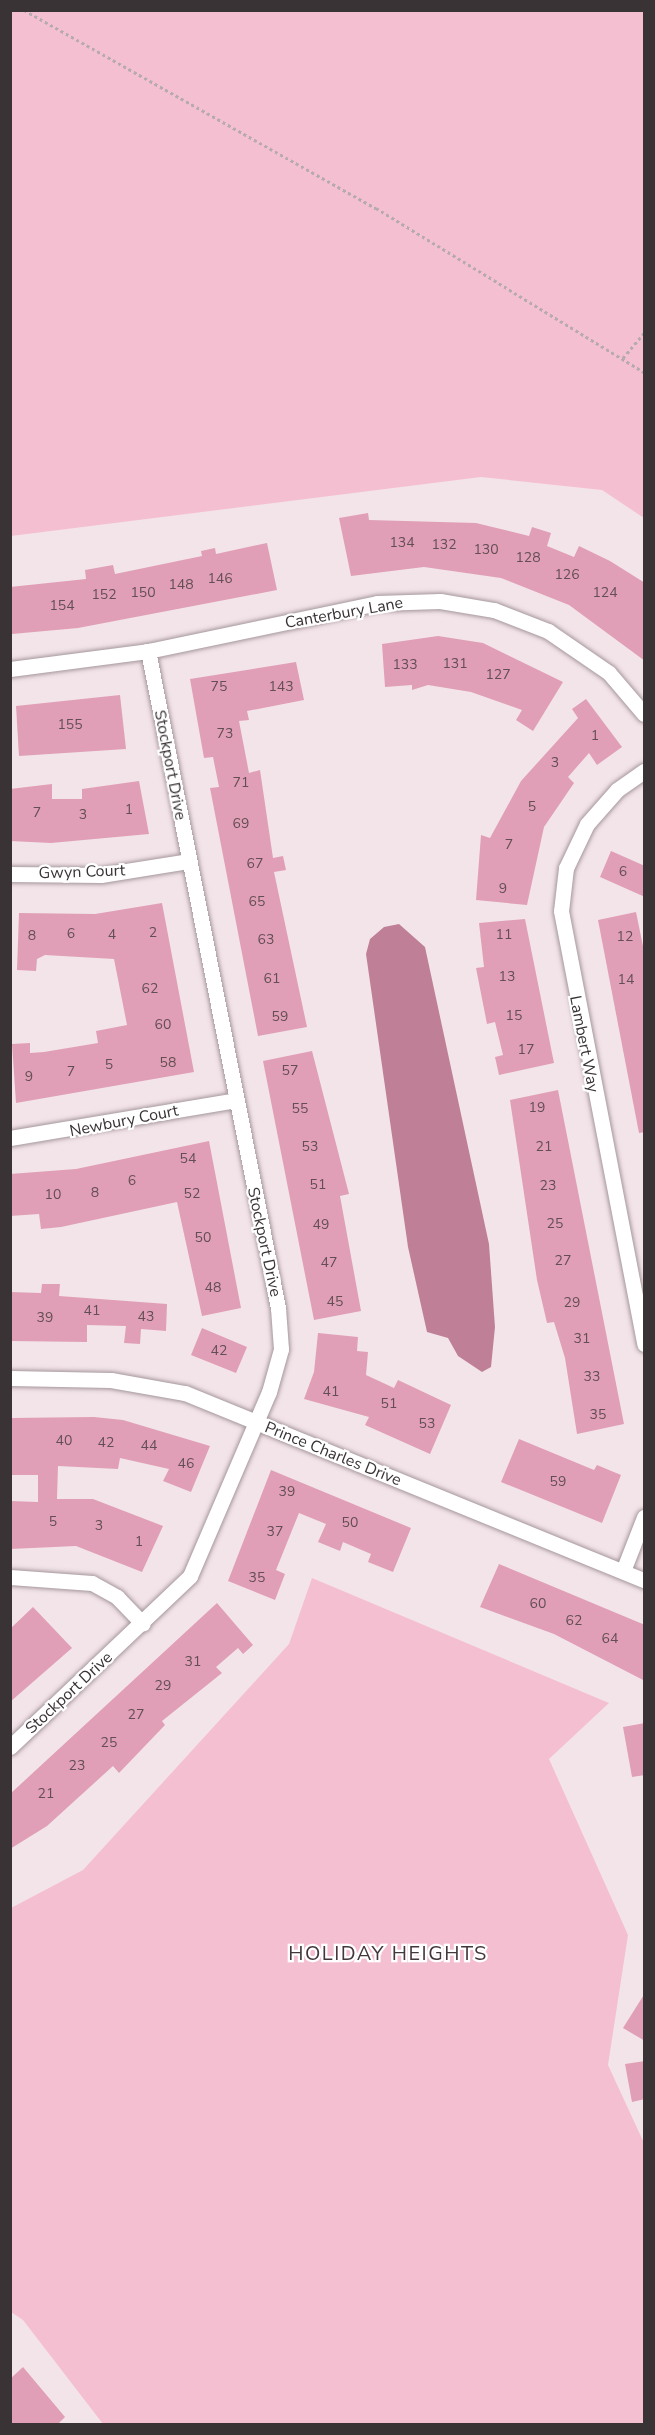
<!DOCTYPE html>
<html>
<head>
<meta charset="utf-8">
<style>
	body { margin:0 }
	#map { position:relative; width:655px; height:2435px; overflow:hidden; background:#f3e4e9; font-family:"Nunito Sans",sans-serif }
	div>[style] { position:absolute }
	.green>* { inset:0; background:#f5bfd2 }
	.water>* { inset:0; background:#bf8097 }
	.building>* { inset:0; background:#e09fb6 }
	.path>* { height:3px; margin-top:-1.5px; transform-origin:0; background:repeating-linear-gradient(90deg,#b6aaae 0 3px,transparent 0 6px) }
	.roads { filter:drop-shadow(0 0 2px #a5979c) drop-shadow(0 0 2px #a5979c) }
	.street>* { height:15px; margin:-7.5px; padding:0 7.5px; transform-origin:7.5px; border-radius:7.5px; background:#fff }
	span { translate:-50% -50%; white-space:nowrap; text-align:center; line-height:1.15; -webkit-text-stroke:4.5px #fff; paint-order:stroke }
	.number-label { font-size:14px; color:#634e55 }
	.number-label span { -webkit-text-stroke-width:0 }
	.street-label { font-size:16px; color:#393335 }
	.quarter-label { font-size:20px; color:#43373b; letter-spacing:1.5px }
	.frame { position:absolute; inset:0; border:12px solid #393335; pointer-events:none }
</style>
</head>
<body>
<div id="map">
	<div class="green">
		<div style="clip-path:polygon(10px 11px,644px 11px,644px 518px,602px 490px,481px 477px,11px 536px)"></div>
		<div style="clip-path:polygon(312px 1578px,609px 1703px,549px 1759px,628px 1935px,608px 2065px,644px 2143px,644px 2424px,103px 2424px,23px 2320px,11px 2312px,11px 1908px,83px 1870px,289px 1644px)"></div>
	</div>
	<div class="water">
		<div style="clip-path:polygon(399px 924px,425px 947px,489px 1244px,495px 1327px,491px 1367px,482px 1372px,458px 1356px,448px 1338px,427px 1332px,408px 1247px,366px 954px,370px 939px,384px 927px)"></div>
	</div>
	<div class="building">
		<div style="clip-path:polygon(368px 513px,369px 520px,476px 523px,529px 536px,532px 527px,551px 533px,547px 546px,574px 557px,579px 546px,610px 561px,645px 583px,645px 661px,569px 605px,501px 578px,424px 567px,351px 576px,339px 518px)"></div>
		<div style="clip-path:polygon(267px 543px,277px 590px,78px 628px,12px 634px,10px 587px,86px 579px,85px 570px,113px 565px,115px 574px,202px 556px,201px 551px,215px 548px,216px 554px)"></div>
		<div style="clip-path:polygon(438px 636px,483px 643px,563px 682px,533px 731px,516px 720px,522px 710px,471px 692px,428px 685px,412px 690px,412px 685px,385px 687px,382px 644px)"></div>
		<div style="clip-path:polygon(296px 662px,304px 700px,247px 711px,249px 720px,239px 721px,249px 773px,260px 770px,273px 858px,283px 856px,286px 870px,274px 872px,307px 1027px,258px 1036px,210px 788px,219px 787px,213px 757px,204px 758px,190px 679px)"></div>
		<div style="clip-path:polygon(120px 695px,126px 749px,19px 756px,16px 706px)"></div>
		<div style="clip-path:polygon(586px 699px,622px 747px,597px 765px,589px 753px,568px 777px,574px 783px,544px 827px,527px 905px,476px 900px,481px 835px,490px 838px,521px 781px,578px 718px,572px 709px)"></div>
		<div style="clip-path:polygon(139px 781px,149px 834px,51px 843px,10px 841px,10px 789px,52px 784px,52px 799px,82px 799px,82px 789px)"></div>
		<div style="clip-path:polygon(611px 851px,645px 866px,645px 897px,600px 877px)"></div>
		<div style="clip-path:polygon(162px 903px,194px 1072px,16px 1103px,12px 1044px,30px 1043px,30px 1053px,44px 1052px,98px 1043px,96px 1031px,127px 1025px,114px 959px,45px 955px,37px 959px,36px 971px,17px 970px,19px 913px,95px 914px)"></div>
		<div style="clip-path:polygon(636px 912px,645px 956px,645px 1132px,639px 1133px,598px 920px)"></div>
		<div style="clip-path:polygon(525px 919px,554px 1063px,499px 1075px,495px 1057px,503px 1055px,495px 1022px,487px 1024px,476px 968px,484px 967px,479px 923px)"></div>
		<div style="clip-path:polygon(312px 1051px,349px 1194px,340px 1196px,361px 1311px,314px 1320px,263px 1061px)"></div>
		<div style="clip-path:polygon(558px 1090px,624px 1424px,577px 1434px,565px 1358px,554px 1322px,547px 1323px,537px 1280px,510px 1100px)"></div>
		<div style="clip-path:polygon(209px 1141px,241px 1308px,202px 1316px,177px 1202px,61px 1227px,41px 1229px,39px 1214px,10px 1216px,10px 1174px,76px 1169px)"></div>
		<div style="clip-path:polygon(42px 1284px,60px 1284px,59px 1296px,167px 1304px,166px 1331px,141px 1329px,140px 1344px,124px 1343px,126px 1326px,87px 1325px,87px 1342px,10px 1341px,10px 1292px,41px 1293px)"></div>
		<div style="clip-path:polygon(202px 1328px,247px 1347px,236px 1373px,191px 1355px)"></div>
		<div style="clip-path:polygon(318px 1333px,358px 1337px,357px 1351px,368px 1352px,366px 1375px,394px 1388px,398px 1380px,451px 1405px,430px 1454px,365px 1425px,369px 1417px,304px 1399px,314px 1372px)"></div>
		<div style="clip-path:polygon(94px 1417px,123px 1420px,210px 1446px,191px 1492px,163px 1481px,169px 1469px,120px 1458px,118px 1469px,58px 1466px,57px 1499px,93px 1499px,163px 1526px,142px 1572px,76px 1546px,10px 1549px,10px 1501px,38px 1502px,38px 1475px,10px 1475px,10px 1418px)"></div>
		<div style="clip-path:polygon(519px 1439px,594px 1470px,597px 1465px,621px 1475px,602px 1523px,501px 1482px)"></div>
		<div style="clip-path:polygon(271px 1470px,411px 1528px,393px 1572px,368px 1562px,371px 1554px,343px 1542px,340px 1551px,318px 1542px,326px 1524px,299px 1513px,276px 1570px,285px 1574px,275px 1600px,228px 1581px)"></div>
		<div style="clip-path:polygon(499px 1564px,645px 1625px,645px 1681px,554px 1634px,480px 1607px)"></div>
		<div style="clip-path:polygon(217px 1603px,253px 1645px,243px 1654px,238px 1648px,216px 1667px,222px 1673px,162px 1721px,165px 1725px,119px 1773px,113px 1766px,47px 1826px,10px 1849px,10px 1794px)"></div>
		<div style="clip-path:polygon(33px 1607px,72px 1648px,10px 1702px,11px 1628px)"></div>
		<div style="clip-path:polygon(645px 1723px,645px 1775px,632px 1777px,623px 1727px)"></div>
		<div style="clip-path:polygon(645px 1993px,645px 2041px,623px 2028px)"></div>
		<div style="clip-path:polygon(645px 2061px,645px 2099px,632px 2102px,625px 2064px)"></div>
		<div style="clip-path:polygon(23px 2367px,65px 2417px,58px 2424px,10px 2424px,10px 2379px)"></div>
	</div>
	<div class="path">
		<div style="left:24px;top:10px;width:404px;rotate:29.4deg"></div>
		<div style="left:376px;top:208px;width:314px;rotate:31.5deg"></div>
		<div style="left:623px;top:358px;width:33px;rotate:-50deg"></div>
	</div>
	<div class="roads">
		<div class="street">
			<div style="left:10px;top:669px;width:139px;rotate:-7.4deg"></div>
			<div style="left:148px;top:651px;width:234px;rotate:-11.8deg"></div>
			<div style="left:377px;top:603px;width:63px;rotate:-1.8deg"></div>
			<div style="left:440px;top:601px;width:55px;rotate:9.5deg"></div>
			<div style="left:494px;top:610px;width:58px;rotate:21.3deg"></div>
			<div style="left:548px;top:631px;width:74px;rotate:34.5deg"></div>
			<div style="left:609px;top:673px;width:54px;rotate:49.5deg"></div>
			<div style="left:644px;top:771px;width:33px;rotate:145deg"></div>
			<div style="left:617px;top:790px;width:45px;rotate:131.4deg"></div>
			<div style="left:587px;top:824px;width:49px;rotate:115.5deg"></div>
			<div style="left:566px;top:868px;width:43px;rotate:96.6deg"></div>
			<div style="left:561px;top:911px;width:441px;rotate:79.1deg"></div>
			<div style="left:10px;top:874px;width:91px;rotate:0.6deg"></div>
			<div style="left:101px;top:875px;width:88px;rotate:-9.1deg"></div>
			<div style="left:10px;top:1138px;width:229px;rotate:-9.5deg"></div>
			<div style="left:10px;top:1378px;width:101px;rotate:1.1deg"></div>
			<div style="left:111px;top:1380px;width:75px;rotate:10deg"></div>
			<div style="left:185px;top:1393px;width:496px;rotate:22.2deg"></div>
			<div style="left:623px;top:1571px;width:58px;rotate:-68.7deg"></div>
			<div style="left:10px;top:1577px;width:82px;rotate:4.2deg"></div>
			<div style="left:92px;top:1583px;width:29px;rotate:29deg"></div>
			<div style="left:117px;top:1597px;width:37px;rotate:46deg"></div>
			<div style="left:10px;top:1747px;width:248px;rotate:-43.5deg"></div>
			<div style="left:190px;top:1576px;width:200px;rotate:-66.8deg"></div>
			<div style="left:269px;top:1392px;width:45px;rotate:-74.4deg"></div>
			<div style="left:281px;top:1349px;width:41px;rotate:-94.2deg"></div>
			<div style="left:278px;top:1308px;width:670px;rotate:-101.19deg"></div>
		</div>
	</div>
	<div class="number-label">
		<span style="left:402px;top:543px">134</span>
		<span style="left:444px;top:545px">132</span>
		<span style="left:486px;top:550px">130</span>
		<span style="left:528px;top:558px">128</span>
		<span style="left:567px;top:575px">126</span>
		<span style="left:220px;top:579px">146</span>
		<span style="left:181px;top:585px">148</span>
		<span style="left:143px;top:593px">150</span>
		<span style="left:605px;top:593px">124</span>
		<span style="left:104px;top:595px">152</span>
		<span style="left:62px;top:606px">154</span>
		<span style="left:455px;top:664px">131</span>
		<span style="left:405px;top:665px">133</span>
		<span style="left:498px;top:675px">127</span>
		<span style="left:219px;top:687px">75</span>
		<span style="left:281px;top:687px">143</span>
		<span style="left:70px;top:725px">155</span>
		<span style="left:225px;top:734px">73</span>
		<span style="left:595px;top:736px">1</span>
		<span style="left:555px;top:763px">3</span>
		<span style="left:241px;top:783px">71</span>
		<span style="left:532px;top:807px">5</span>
		<span style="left:129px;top:810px">1</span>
		<span style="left:37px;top:813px">7</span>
		<span style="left:83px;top:815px">3</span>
		<span style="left:241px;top:824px">69</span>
		<span style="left:509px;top:845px">7</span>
		<span style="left:255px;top:864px">67</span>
		<span style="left:623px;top:872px">6</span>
		<span style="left:503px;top:889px">9</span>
		<span style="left:257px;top:902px">65</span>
		<span style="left:153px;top:933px">2</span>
		<span style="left:71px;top:934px">6</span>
		<span style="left:112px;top:935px">4</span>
		<span style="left:504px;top:935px">11</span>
		<span style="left:32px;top:936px">8</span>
		<span style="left:625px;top:937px">12</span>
		<span style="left:266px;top:940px">63</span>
		<span style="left:507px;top:977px">13</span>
		<span style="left:272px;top:979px">61</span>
		<span style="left:626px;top:980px">14</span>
		<span style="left:150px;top:989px">62</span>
		<span style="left:514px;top:1016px">15</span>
		<span style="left:280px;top:1017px">59</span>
		<span style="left:163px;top:1025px">60</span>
		<span style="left:526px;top:1050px">17</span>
		<span style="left:168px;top:1063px">58</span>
		<span style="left:109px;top:1065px">5</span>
		<span style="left:290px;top:1071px">57</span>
		<span style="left:71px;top:1072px">7</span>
		<span style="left:29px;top:1077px">9</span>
		<span style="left:537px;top:1108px">19</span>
		<span style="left:300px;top:1109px">55</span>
		<span style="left:310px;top:1147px">53</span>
		<span style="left:544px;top:1147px">21</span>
		<span style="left:188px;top:1159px">54</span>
		<span style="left:132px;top:1181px">6</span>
		<span style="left:318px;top:1185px">51</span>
		<span style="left:548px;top:1186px">23</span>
		<span style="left:95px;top:1193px">8</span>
		<span style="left:192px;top:1194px">52</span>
		<span style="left:53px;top:1195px">10</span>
		<span style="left:555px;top:1224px">25</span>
		<span style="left:321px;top:1225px">49</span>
		<span style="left:203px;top:1238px">50</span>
		<span style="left:563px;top:1261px">27</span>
		<span style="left:329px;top:1263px">47</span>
		<span style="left:213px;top:1288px">48</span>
		<span style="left:335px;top:1302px">45</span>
		<span style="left:572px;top:1303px">29</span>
		<span style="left:92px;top:1311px">41</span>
		<span style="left:146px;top:1317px">43</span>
		<span style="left:45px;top:1318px">39</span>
		<span style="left:582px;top:1339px">31</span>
		<span style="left:219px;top:1351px">42</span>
		<span style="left:592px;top:1377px">33</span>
		<span style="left:331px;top:1392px">41</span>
		<span style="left:389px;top:1404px">51</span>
		<span style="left:598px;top:1415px">35</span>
		<span style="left:427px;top:1424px">53</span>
		<span style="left:64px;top:1441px">40</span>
		<span style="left:106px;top:1443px">42</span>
		<span style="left:149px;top:1446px">44</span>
		<span style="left:186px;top:1464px">46</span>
		<span style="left:558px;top:1482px">59</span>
		<span style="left:287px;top:1492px">39</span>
		<span style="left:53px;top:1522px">5</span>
		<span style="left:350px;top:1523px">50</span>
		<span style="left:99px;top:1526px">3</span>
		<span style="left:275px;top:1532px">37</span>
		<span style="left:139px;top:1542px">1</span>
		<span style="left:257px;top:1578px">35</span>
		<span style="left:538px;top:1604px">60</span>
		<span style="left:574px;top:1621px">62</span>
		<span style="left:610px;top:1639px">64</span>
		<span style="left:193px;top:1662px">31</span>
		<span style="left:163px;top:1686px">29</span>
		<span style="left:136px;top:1715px">27</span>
		<span style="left:109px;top:1743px">25</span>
		<span style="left:77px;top:1766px">23</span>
		<span style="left:46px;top:1794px">21</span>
	</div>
	<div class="street-label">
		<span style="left:344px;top:613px;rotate:-10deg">Canterbury Lane</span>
		<span style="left:170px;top:765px;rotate:79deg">Stockport Drive</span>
		<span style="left:82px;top:872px;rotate:-2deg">Gwyn Court</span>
		<span style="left:584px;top:1044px;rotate:79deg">Lambert Way</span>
		<span style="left:124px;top:1121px;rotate:-11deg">Newbury Court</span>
		<span style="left:264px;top:1242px;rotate:78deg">Stockport Drive</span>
		<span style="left:333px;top:1454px;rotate:22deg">Prince Charles Drive</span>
		<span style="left:69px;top:1693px;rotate:-43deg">Stockport Drive</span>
	</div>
	<div class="quarter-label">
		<span style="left:388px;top:1953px">HOLIDAY HEIGHTS</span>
	</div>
	<div class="frame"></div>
</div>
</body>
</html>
